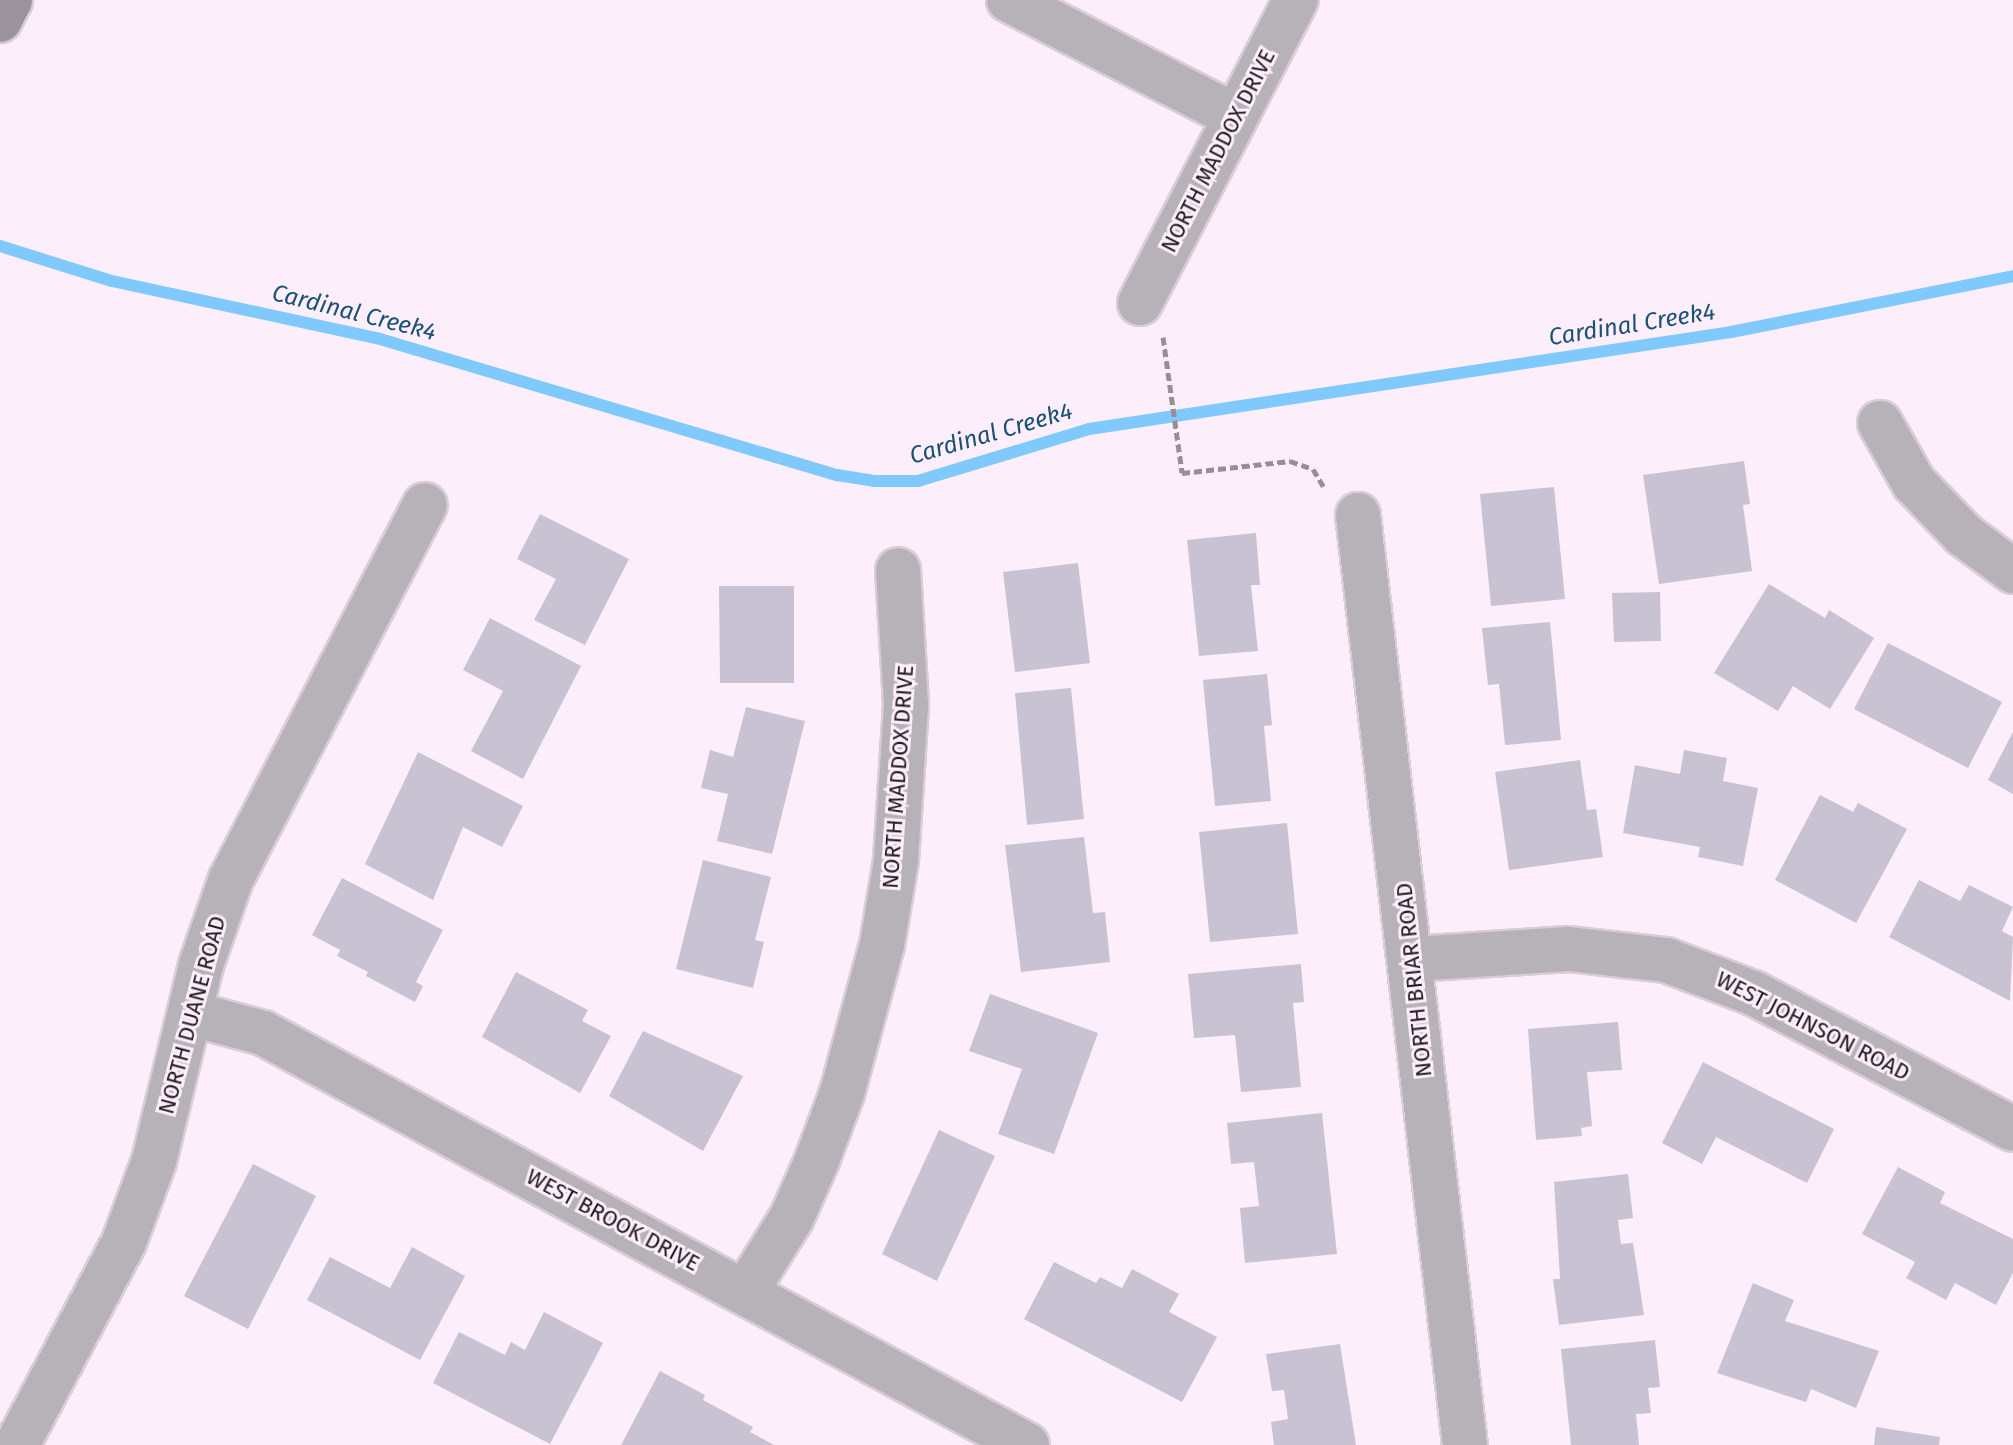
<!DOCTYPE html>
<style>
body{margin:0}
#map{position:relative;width:2013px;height:1445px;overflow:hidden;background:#fdeefb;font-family:"Fira Sans",sans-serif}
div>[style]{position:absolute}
.stream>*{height:12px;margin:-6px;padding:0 6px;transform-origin:6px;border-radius:6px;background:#7fc9fc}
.building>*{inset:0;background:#c9c2d2}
.path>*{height:5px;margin-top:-2.5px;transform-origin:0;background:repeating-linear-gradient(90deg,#988e97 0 8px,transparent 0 12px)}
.roads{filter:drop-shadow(2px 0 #daccd8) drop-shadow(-2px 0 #daccd8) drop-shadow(0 2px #daccd8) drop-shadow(0 -2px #daccd8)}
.street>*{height:44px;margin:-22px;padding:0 22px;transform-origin:22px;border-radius:22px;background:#b7b2b8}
.secondary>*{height:44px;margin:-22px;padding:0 22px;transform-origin:22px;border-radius:22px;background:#9a929c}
span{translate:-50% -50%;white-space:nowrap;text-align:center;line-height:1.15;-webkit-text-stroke:6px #fdeefb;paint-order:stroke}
.street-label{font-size:22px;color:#201b1f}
.water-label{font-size:24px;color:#1a5273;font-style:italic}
</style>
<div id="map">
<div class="stream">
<div style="left:0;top:246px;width:117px;rotate:17.4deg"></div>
<div style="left:112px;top:281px;width:274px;rotate:12.2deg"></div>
<div style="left:380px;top:339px;width:477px;rotate:16.6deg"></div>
<div style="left:837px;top:475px;width:36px;rotate:9deg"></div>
<div style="left:873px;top:481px;width:45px"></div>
<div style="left:918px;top:481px;width:179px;rotate:-16.9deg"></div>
<div style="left:1089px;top:429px;width:649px;rotate:-8.59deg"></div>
<div style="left:1731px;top:332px;width:288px;rotate:-11.2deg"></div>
</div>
<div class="building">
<div style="clip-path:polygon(1744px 461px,1750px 504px,1743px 505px,1752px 571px,1659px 584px,1643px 475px)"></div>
<div style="clip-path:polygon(1554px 487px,1565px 599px,1491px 606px,1480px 494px)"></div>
<div style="clip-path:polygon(540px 514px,629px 559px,585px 645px,534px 620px,556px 579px,517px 559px)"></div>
<div style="clip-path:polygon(1256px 533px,1260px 585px,1251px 585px,1258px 651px,1199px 656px,1187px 540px)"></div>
<div style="clip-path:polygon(1078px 563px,1090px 663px,1015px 672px,1003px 572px)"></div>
<div style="clip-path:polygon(1769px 584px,1825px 618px,1829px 610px,1874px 638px,1830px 709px,1793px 686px,1778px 711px,1714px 673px)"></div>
<div style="clip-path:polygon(719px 586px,794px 586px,794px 683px,720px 683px)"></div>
<div style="clip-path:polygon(1660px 592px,1661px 641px,1614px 642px,1612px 593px)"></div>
<div style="clip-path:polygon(490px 618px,581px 666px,523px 779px,471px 751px,503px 691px,463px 670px)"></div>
<div style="clip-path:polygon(1550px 622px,1561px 740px,1505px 745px,1499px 684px,1488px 685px,1482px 628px)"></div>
<div style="clip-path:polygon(1888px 643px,2002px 702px,1968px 768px,1854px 709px)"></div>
<div style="clip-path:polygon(1267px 674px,1272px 725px,1264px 726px,1271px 801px,1215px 806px,1203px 680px)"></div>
<div style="clip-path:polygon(1071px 688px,1084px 819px,1027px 825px,1015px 693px)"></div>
<div style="clip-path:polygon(746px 707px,805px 721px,772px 854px,717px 841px,728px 794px,701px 788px,710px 750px,733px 757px)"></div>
<div style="clip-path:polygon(2013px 732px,2013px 794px,1988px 780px)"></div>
<div style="clip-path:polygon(1684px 750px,1727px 758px,1723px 781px,1758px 788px,1743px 866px,1698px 857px,1700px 847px,1623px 833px,1635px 765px,1680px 774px)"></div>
<div style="clip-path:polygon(418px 752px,523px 806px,502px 847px,463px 827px,433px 900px,365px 864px)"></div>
<div style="clip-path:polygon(1580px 760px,1587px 810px,1596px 809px,1603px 857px,1509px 870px,1495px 772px)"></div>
<div style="clip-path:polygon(1820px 795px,1853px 812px,1858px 803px,1907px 829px,1856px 923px,1775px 880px)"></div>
<div style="clip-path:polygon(1287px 823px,1298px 934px,1210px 942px,1199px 832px)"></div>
<div style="clip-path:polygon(1084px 837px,1093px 913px,1105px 912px,1110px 962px,1021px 972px,1005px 845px)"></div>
<div style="clip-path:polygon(703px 860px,771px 877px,755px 940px,764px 942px,753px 988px,676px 969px)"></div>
<div style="clip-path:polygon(342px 878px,443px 930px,416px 982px,423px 986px,415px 1002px,366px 976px,368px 972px,337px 956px,340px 950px,312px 935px)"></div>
<div style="clip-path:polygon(1919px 880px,1960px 901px,1969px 885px,2013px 907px,2002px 931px,2013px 937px,2010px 1001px,1889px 937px)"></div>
<div style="clip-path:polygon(1301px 964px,1304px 1002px,1293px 1003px,1301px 1087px,1241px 1092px,1235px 1035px,1194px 1038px,1188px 974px)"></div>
<div style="clip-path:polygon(516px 972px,588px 1010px,582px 1021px,611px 1036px,580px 1093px,482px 1037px)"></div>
<div style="clip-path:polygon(990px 994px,1098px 1033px,1054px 1154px,998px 1134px,1022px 1069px,969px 1051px)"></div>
<div style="clip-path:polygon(1618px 1022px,1622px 1070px,1587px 1072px,1592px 1126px,1581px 1128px,1582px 1136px,1536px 1140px,1528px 1029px)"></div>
<div style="clip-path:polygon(643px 1031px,743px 1076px,703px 1151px,609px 1096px)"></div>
<div style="clip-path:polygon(1703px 1062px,1834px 1129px,1807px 1183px,1716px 1137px,1702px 1164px,1662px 1143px)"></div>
<div style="clip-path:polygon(1322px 1113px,1337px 1254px,1245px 1263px,1240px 1208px,1259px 1206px,1254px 1162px,1231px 1164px,1227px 1123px)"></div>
<div style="clip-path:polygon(939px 1130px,995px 1156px,937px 1281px,882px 1254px)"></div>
<div style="clip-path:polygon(253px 1164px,316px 1196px,248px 1329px,184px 1296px)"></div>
<div style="clip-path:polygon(1898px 1167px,1945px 1192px,1940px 1203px,2013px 1239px,2013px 1273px,1996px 1305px,1955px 1283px,1946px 1300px,1906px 1278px,1915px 1262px,1862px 1234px)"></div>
<div style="clip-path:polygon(1628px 1174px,1633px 1218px,1618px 1220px,1621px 1244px,1633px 1243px,1644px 1315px,1559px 1325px,1553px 1279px,1560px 1279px,1554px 1182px)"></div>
<div style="clip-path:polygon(412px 1247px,465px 1276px,420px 1360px,307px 1300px,330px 1257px,390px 1288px)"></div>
<div style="clip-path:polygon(1054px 1262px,1096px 1283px,1100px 1277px,1122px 1288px,1132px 1269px,1179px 1294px,1169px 1312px,1217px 1337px,1182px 1402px,1024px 1319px)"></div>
<div style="clip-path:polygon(1753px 1283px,1794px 1300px,1785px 1321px,1879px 1351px,1856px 1408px,1811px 1389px,1806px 1402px,1717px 1373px)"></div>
<div style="clip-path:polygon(544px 1312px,603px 1343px,550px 1444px,433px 1383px,459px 1332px,505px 1355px,511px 1342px,525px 1350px)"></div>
<div style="clip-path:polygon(1655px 1340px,1660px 1387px,1648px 1388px,1651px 1413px,1636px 1414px,1639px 1445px,1571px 1445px,1561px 1349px)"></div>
<div style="clip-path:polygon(1340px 1344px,1356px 1445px,1274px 1445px,1271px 1422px,1288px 1419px,1284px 1390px,1272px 1391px,1266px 1354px)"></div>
<div style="clip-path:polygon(660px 1371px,705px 1395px,703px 1400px,753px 1427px,750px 1432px,774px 1445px,621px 1445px)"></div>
<div style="clip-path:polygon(1876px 1427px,1940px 1437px,1939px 1445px,1874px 1445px)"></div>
</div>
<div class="path">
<div style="left:1163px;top:337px;width:137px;rotate:82deg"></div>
<div style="left:1182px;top:473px;width:109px;rotate:-6.3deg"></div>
<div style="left:1290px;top:461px;width:24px;rotate:19deg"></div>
<div style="left:1313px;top:469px;width:23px;rotate:59deg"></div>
</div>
<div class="roads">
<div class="street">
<div style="left:1009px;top:0;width:254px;rotate:27.2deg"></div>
<div style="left:1140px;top:303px;width:341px;rotate:-62.8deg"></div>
<div style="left:1880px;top:423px;width:69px;rotate:60.5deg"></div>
<div style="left:1914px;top:483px;width:72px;rotate:46.1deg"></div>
<div style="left:1964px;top:535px;width:61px;rotate:36.3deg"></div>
<div style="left:1358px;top:515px;width:936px;rotate:83.44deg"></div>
<div style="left:1413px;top:959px;width:156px;rotate:-3.7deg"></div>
<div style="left:1569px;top:949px;width:98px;rotate:6.5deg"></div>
<div style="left:1666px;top:960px;width:93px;rotate:20.8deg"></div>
<div style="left:1753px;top:993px;width:293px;rotate:27.6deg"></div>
<div style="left:192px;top:1014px;width:73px;rotate:15deg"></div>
<div style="left:263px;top:1033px;width:868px;rotate:28.34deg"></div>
<div style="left:746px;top:1291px;width:87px;rotate:-58.1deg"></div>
<div style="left:792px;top:1217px;width:62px;rotate:-66.3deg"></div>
<div style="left:817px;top:1160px;width:72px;rotate:-69.5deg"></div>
<div style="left:842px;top:1093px;width:153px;rotate:-74.9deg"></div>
<div style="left:882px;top:945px;width:86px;rotate:-80.6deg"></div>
<div style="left:896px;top:860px;width:156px;rotate:-86.3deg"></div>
<div style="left:906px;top:704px;width:134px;rotate:-93.4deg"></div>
<div style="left:17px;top:1445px;width:229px;rotate:-62.2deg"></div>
<div style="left:124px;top:1242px;width:86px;rotate:-69.7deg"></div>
<div style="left:154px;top:1161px;width:202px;rotate:-76.5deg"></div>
<div style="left:201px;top:965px;width:91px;rotate:-70.8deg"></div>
<div style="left:231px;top:879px;width:421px;rotate:-62.6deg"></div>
</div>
<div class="secondary">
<div style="left:0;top:20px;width:22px;rotate:-63deg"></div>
</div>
</div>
<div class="street-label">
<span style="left:1218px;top:151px;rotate:-63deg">NORTH MADDOX DRIVE</span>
<span style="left:898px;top:777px;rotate:-86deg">NORTH MADDOX DRIVE</span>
<span style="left:1414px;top:980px;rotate:-96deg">NORTH BRIAR ROAD</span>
<span style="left:192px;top:1015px;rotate:-75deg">NORTH DUANE ROAD</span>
<span style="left:1813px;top:1026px;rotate:27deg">WEST JOHNSON ROAD</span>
<span style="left:613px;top:1220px;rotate:28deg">WEST BROOK DRIVE</span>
</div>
<div class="water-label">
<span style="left:354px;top:313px;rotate:14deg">Cardinal Creek4</span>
<span style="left:1632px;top:325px;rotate:-9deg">Cardinal Creek4</span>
<span style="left:991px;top:434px;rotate:-16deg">Cardinal Creek4</span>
</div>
</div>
